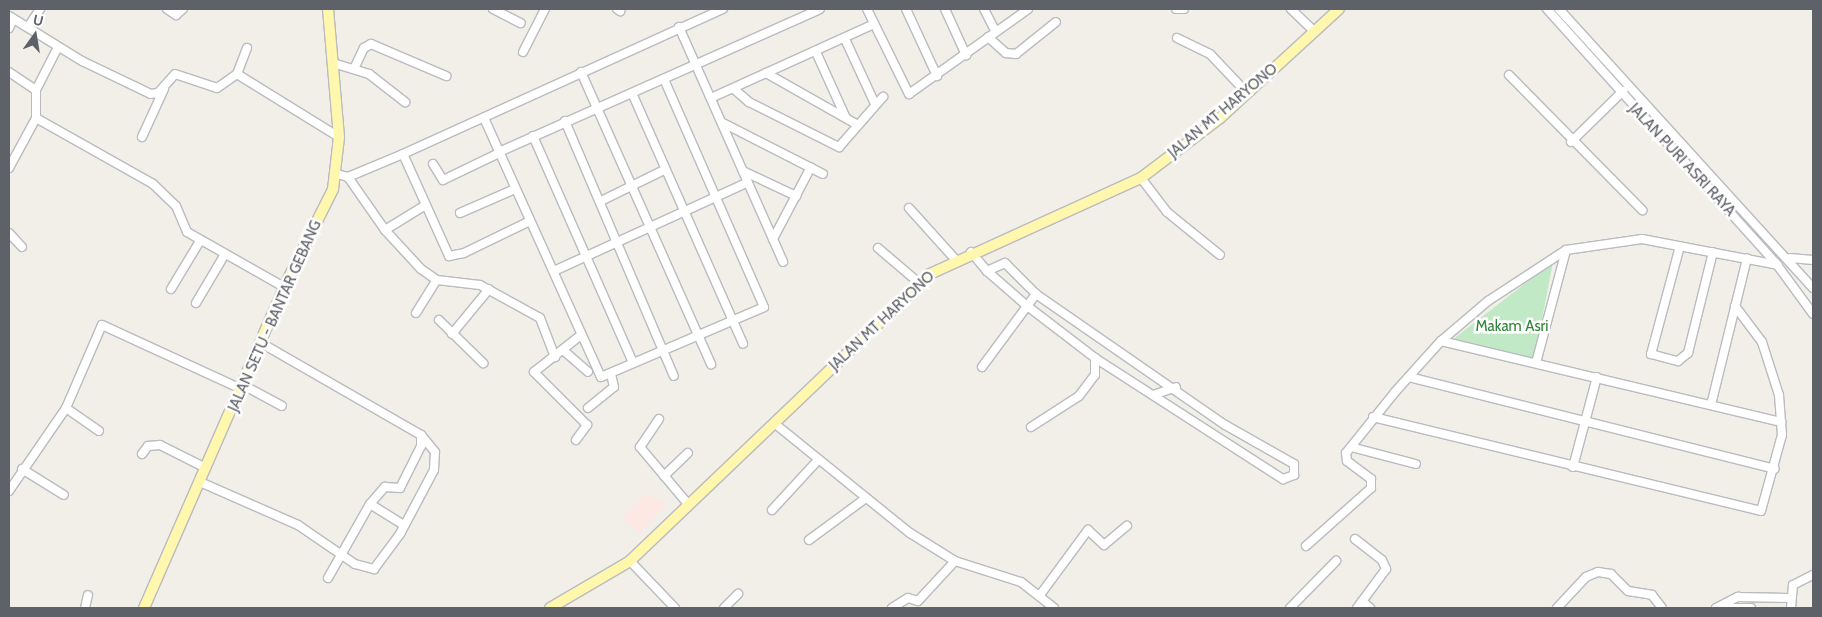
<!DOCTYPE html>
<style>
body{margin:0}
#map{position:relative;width:1822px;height:617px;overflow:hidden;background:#f1efe7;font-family:Cabin,sans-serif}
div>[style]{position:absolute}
.medical>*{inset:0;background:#fde8e4}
.green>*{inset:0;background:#c2e9c5}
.roads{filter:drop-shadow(1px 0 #b9bbc0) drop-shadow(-1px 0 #b9bbc0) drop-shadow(0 1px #b9bbc0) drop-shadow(0 -1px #b9bbc0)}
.minor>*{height:8px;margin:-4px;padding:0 4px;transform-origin:4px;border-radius:4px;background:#fff}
.major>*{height:10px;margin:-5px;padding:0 5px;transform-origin:5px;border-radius:5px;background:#fff7ad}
span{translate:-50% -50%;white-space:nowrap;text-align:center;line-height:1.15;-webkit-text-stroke:5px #fff;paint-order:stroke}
.street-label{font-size:15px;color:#5e6167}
.park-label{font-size:15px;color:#30833a}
.frame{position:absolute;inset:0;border:10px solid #5e6167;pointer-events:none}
.north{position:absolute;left:10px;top:10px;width:50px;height:50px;-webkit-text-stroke:4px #fff;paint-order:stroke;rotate:13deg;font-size:14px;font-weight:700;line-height:20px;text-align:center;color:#5e6167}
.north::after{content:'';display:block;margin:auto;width:18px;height:22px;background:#5e6167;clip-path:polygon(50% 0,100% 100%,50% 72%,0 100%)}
</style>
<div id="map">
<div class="medical">
<div style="clip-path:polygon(647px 493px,666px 503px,639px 534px,623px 518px)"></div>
</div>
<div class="green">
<div style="clip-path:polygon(1553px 262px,1534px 360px,1452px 340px)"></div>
</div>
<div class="roads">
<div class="minor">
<div style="left:167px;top:9px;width:11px;rotate:34deg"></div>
<div style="left:176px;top:15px;width:9px;rotate:-41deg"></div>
<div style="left:493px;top:9px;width:31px;rotate:27deg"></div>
<div style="left:617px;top:9px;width:4px;rotate:34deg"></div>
<div style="left:867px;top:9px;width:95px;rotate:63.7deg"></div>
<div style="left:909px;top:94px;width:146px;rotate:-35.5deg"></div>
<div style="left:906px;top:9px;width:74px;rotate:65.2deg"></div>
<div style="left:945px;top:9px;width:51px;rotate:65.5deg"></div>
<div style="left:984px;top:9px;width:25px;rotate:63deg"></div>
<div style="left:1176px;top:9px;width:8px"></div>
<div style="left:1291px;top:9px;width:33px;rotate:44deg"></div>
<div style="left:1547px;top:9px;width:341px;rotate:48deg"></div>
<div style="left:1775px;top:262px;width:64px;rotate:53.8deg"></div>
<div style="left:1559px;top:9px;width:377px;rotate:47.7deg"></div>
<div style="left:9px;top:16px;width:86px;rotate:31.7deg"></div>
<div style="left:82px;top:61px;width:76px;rotate:25.6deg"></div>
<div style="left:151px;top:94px;width:7px;rotate:-8deg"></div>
<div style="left:158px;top:93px;width:25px;rotate:-48deg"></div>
<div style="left:175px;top:74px;width:44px;rotate:18.4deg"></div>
<div style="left:217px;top:88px;width:24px;rotate:-35deg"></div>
<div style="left:237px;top:74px;width:120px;rotate:31.7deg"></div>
<div style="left:28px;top:27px;width:22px;rotate:-56deg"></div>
<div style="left:679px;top:27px;width:257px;rotate:66.1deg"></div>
<div style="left:9px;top:28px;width:10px;rotate:-66deg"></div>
<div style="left:988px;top:37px;width:24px;rotate:42deg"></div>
<div style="left:1006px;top:53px;width:10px;rotate:6deg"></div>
<div style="left:1016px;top:54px;width:51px;rotate:-38.7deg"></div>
<div style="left:1177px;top:38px;width:37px;rotate:26deg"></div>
<div style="left:1210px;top:54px;width:52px;rotate:46.5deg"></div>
<div style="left:845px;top:39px;width:72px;rotate:65.2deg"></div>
<div style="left:58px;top:47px;width:48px;rotate:117.1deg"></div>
<div style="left:36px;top:90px;width:28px;rotate:90deg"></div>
<div style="left:36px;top:118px;width:134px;rotate:29.4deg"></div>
<div style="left:153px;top:184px;width:32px;rotate:44deg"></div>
<div style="left:176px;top:206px;width:28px;rotate:67deg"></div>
<div style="left:187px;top:232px;width:112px;rotate:29.6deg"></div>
<div style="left:523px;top:52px;width:48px;rotate:-62.9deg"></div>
<div style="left:816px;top:52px;width:72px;rotate:65.6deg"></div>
<div style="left:333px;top:63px;width:38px;rotate:17deg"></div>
<div style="left:369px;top:74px;width:46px;rotate:37.9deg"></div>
<div style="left:354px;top:69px;width:23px;rotate:-65deg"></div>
<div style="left:364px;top:48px;width:8px;rotate:-30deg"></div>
<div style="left:371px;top:44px;width:82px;rotate:23.1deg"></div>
<div style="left:9px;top:72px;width:32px;rotate:34deg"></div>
<div style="left:581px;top:72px;width:320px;rotate:66deg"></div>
<div style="left:766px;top:73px;width:103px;rotate:29.5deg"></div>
<div style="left:237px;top:74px;width:28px;rotate:-69deg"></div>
<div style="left:1509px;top:75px;width:190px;rotate:45.4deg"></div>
<div style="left:734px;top:89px;width:20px;rotate:41deg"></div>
<div style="left:749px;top:102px;width:101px;rotate:26.6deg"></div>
<div style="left:839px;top:147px;width:67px;rotate:-48.7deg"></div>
<div style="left:632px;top:93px;width:274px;rotate:66.1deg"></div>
<div style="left:711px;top:98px;width:179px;rotate:-24.4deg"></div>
<div style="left:484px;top:118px;width:284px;rotate:65.7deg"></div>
<div style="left:601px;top:377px;width:177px;rotate:-23.2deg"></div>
<div style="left:764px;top:307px;width:249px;rotate:-113.7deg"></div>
<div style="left:565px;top:121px;width:277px;rotate:66.9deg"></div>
<div style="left:723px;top:123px;width:112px;rotate:27deg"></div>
<div style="left:533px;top:136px;width:248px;rotate:66.2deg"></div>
<div style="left:142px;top:137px;width:53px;rotate:-65.4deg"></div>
<div style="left:1571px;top:142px;width:73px;rotate:-44.4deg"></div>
<div style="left:499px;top:152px;width:351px;rotate:-24deg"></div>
<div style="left:403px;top:154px;width:112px;rotate:65.7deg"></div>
<div style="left:449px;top:256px;width:15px;rotate:-11deg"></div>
<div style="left:464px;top:253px;width:73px;rotate:-25.9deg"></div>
<div style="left:433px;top:164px;width:19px;rotate:58deg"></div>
<div style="left:443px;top:180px;width:62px;rotate:-25.7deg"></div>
<div style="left:9px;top:168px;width:57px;rotate:-61.6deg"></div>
<div style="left:743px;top:171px;width:59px;rotate:25.3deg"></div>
<div style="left:337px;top:174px;width:11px;rotate:15deg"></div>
<div style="left:348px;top:177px;width:60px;rotate:-22.7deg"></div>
<div style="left:403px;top:154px;width:351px;rotate:-24.4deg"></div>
<div style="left:348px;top:177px;width:65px;rotate:55.1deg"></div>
<div style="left:385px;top:230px;width:53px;rotate:47.3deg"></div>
<div style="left:421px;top:269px;width:19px;rotate:35deg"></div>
<div style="left:437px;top:280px;width:43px;rotate:6.6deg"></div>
<div style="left:480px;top:285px;width:68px;rotate:28.8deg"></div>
<div style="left:540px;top:318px;width:42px;rotate:69deg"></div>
<div style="left:1141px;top:178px;width:43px;rotate:52.6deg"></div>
<div style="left:1167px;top:212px;width:68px;rotate:39.1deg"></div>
<div style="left:601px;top:201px;width:70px;rotate:-26.2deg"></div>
<div style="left:909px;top:208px;width:69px;rotate:48deg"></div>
<div style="left:460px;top:213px;width:60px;rotate:-23.6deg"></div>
<div style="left:385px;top:230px;width:46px;rotate:-31.6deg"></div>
<div style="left:9px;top:233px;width:19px;rotate:47deg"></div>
<div style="left:773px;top:239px;width:81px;rotate:-62.2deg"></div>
<div style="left:1680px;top:246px;width:112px;rotate:105deg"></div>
<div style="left:1651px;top:354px;width:28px;rotate:15deg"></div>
<div style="left:1678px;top:361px;width:13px;rotate:-39deg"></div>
<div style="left:1688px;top:353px;width:104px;rotate:-76.1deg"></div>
<div style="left:878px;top:248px;width:54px;rotate:40.5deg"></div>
<div style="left:971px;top:252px;width:25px;rotate:50deg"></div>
<div style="left:987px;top:271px;width:52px;rotate:41.1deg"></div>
<div style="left:1026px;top:305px;width:87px;rotate:37.5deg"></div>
<div style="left:1095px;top:358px;width:224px;rotate:32.8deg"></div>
<div style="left:1283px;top:479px;width:12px;rotate:-20deg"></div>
<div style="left:1294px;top:475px;width:11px;rotate:-90deg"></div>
<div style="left:1294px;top:464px;width:79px;rotate:-150.5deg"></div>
<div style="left:1225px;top:425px;width:230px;rotate:-145.3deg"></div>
<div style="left:1036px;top:294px;width:44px;rotate:-135deg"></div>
<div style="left:1005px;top:263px;width:20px;rotate:156deg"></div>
<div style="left:1790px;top:258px;width:23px;rotate:5deg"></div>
<div style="left:554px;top:271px;width:213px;rotate:-24.6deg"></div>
<div style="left:171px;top:289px;width:56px;rotate:-58.9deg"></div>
<div style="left:196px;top:303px;width:57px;rotate:-59.4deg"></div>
<div style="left:416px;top:313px;width:39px;rotate:-58deg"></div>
<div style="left:439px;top:320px;width:62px;rotate:44.3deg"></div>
<div style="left:452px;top:334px;width:58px;rotate:-50.6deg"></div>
<div style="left:1441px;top:341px;width:350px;rotate:13.4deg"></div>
<div style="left:563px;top:350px;width:33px;rotate:41deg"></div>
<div style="left:1536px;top:363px;width:117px;rotate:-75.1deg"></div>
<div style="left:982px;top:367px;width:91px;rotate:-53.5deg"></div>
<div style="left:1409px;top:377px;width:377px;rotate:14.1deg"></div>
<div style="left:243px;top:385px;width:44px;rotate:28.3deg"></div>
<div style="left:1156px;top:394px;width:21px;rotate:-19deg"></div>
<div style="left:1711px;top:405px;width:151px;rotate:-76.2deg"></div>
<div style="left:66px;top:408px;width:40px;rotate:34.9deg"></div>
<div style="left:588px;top:408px;width:33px;rotate:-39deg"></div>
<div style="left:614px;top:387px;width:13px;rotate:-103deg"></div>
<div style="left:1373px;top:417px;width:399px;rotate:13.6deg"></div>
<div style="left:1761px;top:511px;width:79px;rotate:-74.6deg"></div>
<div style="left:1782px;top:435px;width:40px;rotate:-94.3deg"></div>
<div style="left:1779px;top:395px;width:56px;rotate:-107.8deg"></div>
<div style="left:1762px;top:342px;width:45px;rotate:-126.9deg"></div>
<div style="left:659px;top:419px;width:34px;rotate:124deg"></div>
<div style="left:640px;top:447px;width:75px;rotate:49.9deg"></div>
<div style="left:774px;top:423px;width:175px;rotate:39deg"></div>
<div style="left:910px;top:533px;width:53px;rotate:31.9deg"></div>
<div style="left:955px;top:561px;width:69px;rotate:17.7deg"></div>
<div style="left:1021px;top:582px;width:42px;rotate:38.2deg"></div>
<div style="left:1031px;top:427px;width:57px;rotate:-32.9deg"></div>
<div style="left:1079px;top:396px;width:26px;rotate:-53deg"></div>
<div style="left:1095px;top:375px;width:17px;rotate:-90deg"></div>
<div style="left:576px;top:440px;width:19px;rotate:-54deg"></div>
<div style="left:587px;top:425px;width:75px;rotate:-135deg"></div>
<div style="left:534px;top:372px;width:60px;rotate:-38.2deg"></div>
<div style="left:1351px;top:447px;width:67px;rotate:14.7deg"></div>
<div style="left:142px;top:454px;width:10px;rotate:-53deg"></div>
<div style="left:148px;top:446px;width:12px;rotate:-5deg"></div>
<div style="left:160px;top:445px;width:51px;rotate:26.6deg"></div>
<div style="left:1573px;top:467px;width:93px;rotate:-75.1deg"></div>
<div style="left:22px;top:469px;width:49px;rotate:31.8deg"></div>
<div style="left:664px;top:476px;width:33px;rotate:-44deg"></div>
<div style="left:200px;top:482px;width:107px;rotate:23.7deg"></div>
<div style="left:298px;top:525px;width:69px;rotate:34.4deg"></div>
<div style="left:355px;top:564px;width:20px;rotate:15deg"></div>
<div style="left:374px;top:569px;width:44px;rotate:-53.4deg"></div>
<div style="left:400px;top:534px;width:72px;rotate:-62deg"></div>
<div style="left:434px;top:470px;width:18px;rotate:-87deg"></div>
<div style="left:435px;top:452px;width:22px;rotate:-129deg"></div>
<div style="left:421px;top:435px;width:185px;rotate:-150.1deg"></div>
<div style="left:9px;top:491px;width:101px;rotate:-55.5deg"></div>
<div style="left:66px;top:408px;width:90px;rotate:-66.6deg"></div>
<div style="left:102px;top:325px;width:153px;rotate:24.7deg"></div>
<div style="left:370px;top:504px;width:40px;rotate:32deg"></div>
<div style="left:772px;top:510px;width:67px;rotate:-47.4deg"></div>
<div style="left:1355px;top:539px;width:34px;rotate:38deg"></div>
<div style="left:1382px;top:560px;width:10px;rotate:66deg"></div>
<div style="left:1386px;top:569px;width:49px;rotate:126.6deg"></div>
<div style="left:809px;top:540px;width:71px;rotate:-36.4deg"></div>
<div style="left:1306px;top:546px;width:87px;rotate:-41.7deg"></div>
<div style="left:1371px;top:488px;width:9px;rotate:-90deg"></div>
<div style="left:1371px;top:479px;width:30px;rotate:-143deg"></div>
<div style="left:1347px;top:461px;width:8px;rotate:-97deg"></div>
<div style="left:1346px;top:453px;width:78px;rotate:-51.2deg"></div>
<div style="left:1395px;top:392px;width:69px;rotate:-48deg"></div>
<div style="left:1441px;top:341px;width:62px;rotate:-40.4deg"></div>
<div style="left:1488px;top:301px;width:93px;rotate:-33.2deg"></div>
<div style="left:1566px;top:250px;width:77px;rotate:-8.2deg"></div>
<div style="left:1642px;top:239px;width:138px;rotate:10.8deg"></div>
<div style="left:630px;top:561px;width:65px;rotate:46.2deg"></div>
<div style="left:328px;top:578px;width:85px;rotate:-60.4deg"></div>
<div style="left:370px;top:504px;width:23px;rotate:-49deg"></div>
<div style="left:385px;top:487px;width:15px;rotate:4deg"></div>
<div style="left:400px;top:488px;width:47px;rotate:-63.4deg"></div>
<div style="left:421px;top:446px;width:11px;rotate:-90deg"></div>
<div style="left:1040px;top:595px;width:81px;rotate:-53.6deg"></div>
<div style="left:1088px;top:530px;width:22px;rotate:43deg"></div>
<div style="left:1104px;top:545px;width:30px;rotate:-40deg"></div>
<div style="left:1362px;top:601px;width:11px;rotate:41deg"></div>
<div style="left:85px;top:608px;width:13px;rotate:-77deg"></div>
<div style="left:724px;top:608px;width:20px;rotate:-45deg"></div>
<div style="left:892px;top:608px;width:19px;rotate:-32deg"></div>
<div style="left:908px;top:598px;width:10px;rotate:17deg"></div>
<div style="left:918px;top:601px;width:54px;rotate:-47.2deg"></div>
<div style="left:1290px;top:608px;width:66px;rotate:-45.6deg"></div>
<div style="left:1557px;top:608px;width:42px;rotate:-46.9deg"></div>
<div style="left:1586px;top:577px;width:13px;rotate:-23deg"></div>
<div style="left:1598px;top:572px;width:13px;rotate:9deg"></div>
<div style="left:1611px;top:574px;width:24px;rotate:45deg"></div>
<div style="left:1628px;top:591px;width:24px;rotate:9deg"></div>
<div style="left:1652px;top:595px;width:16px;rotate:52deg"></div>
<div style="left:1716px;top:608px;width:25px;rotate:-27deg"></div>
<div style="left:1738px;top:597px;width:51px;rotate:1.1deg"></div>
<div style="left:1729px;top:608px;width:22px"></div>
<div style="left:1791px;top:608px;width:23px;rotate:-85deg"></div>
<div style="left:1793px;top:585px;width:22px;rotate:-27deg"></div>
</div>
<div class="major">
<div style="left:144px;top:608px;width:350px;rotate:-66.4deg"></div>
<div style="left:284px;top:287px;width:110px;rotate:-63.4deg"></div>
<div style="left:333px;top:189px;width:52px;rotate:-83.4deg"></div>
<div style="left:339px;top:137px;width:128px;rotate:-94.9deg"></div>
<div style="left:550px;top:608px;width:93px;rotate:-30.4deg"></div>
<div style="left:630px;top:561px;width:415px;rotate:-43.7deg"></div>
<div style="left:930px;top:274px;width:232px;rotate:-24.5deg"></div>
<div style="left:1141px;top:178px;width:99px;rotate:-37.2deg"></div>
<div style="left:1220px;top:118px;width:161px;rotate:-42.5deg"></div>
</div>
</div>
<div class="street-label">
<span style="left:1223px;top:111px;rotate:-40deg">JALAN MT HARYONO</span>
<span style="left:1682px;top:160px;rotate:47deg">JALAN PURI ASRI RAYA</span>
<span style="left:275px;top:316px;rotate:-66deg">JALAN SETU - BANTAR GEBANG</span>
<span style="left:882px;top:321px;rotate:-43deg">JALAN MT HARYONO</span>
</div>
<div class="park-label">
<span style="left:1512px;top:327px">Makam Asri</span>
</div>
<div class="frame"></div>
<div class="north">U</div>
</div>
